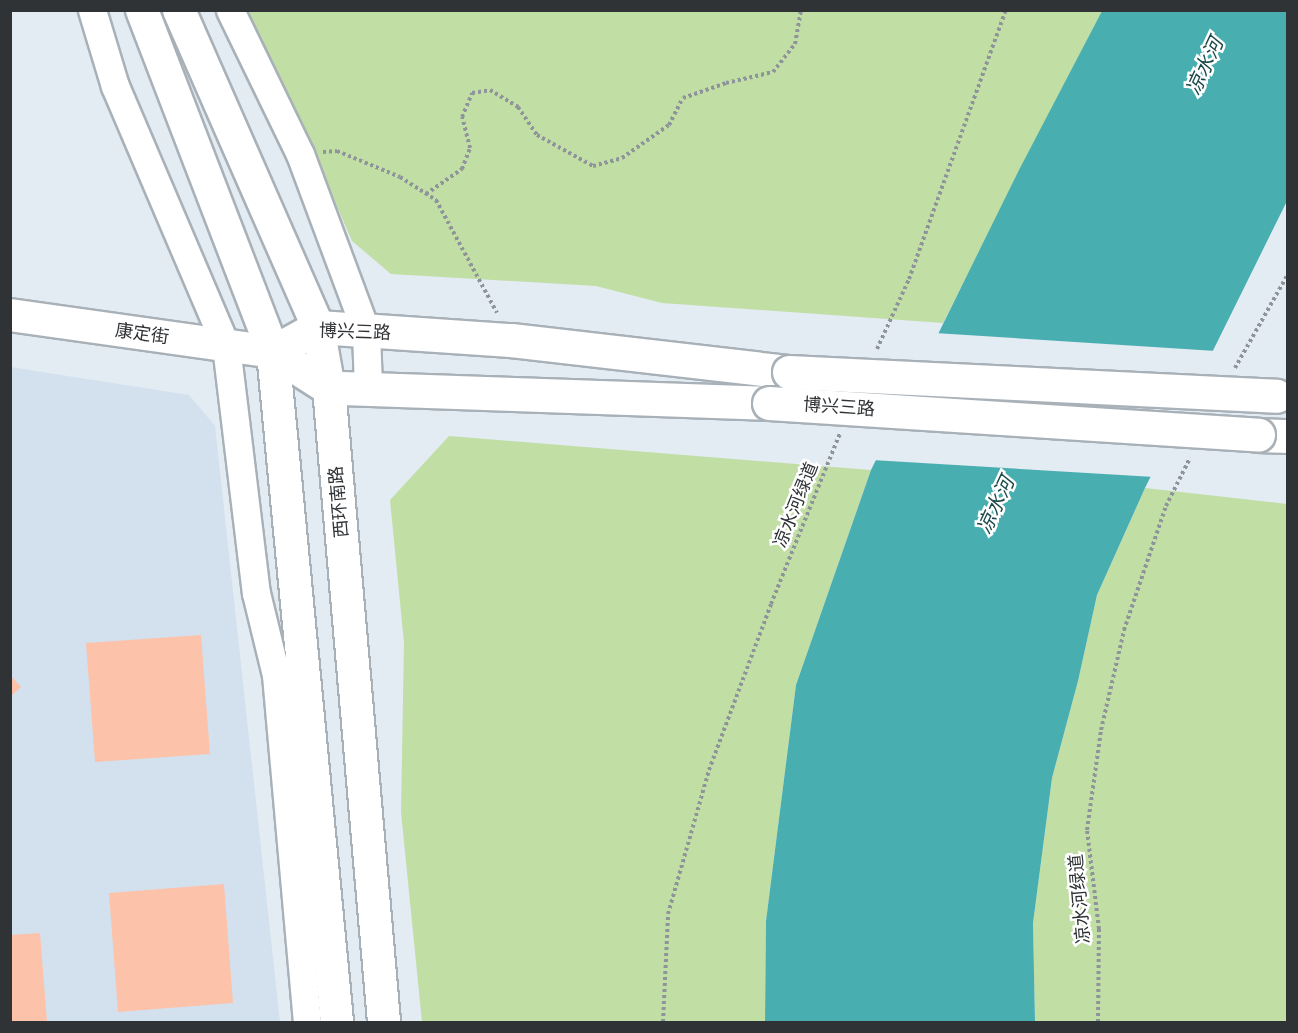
<!DOCTYPE html>
<meta charset="utf-8">
<style>
body{margin:0}
#map{position:relative;width:1298px;height:1033px;overflow:hidden;background:#e3ebf3;font-family:"Asap Condensed","Noto Sans SC",sans-serif}
div>[style]{position:absolute}
.built>*{inset:0;background:#d3e1ee}
.green>*{inset:0;background:#c1dea5}
.water>*{inset:0;background:#48aeb0}
.pier>*{inset:0;background:#e3ebf3}
.building>*{inset:0;background:#fcc2aa}
.path>*{height:4px;margin-top:-2px;transform-origin:0;background:repeating-linear-gradient(90deg,#8e949a 0 3px,transparent 0 6px)}
.roads{filter:drop-shadow(2px 0 #a9b1b8) drop-shadow(-2px 0 #a9b1b8) drop-shadow(0 2px #a9b1b8) drop-shadow(0 -2px #a9b1b8)}
.tertiary>*{height:27px;margin:-13.5px;padding:0 13.5px;transform-origin:13.5px;border-radius:13.5px;background:#fff}
.secondary>*{height:32px;margin:-16px;padding:0 16px;transform-origin:16px;border-radius:16px;background:#fff}
.primary>*{height:33px;margin:-16.5px;padding:0 16.5px;transform-origin:16.5px;border-radius:16.5px;background:#fff}
.bridges{filter:drop-shadow(2px 0 #a9b1b8) drop-shadow(-2px 0 #a9b1b8) drop-shadow(0 2px #a9b1b8) drop-shadow(0 -2px #a9b1b8)}
.primary-bridge>*{height:33px;margin:-16.5px;padding:0 16.5px;transform-origin:16.5px;border-radius:16.5px;background:#fff}
span{translate:-50% -50%;white-space:nowrap;text-align:center;line-height:1.15;-webkit-text-stroke:5px #fff;paint-order:stroke}
.street-label{font-size:18px;color:#303336}
.water-label{font-size:20px;color:#1b4949;font-style:italic}
.frame{position:absolute;inset:0;border:12px solid #303336;pointer-events:none}
</style>
<div id="map">
<div class="built">
<div style="clip-path:polygon(10px 367px,189px 395px,215px 426px,280px 1022px,11px 1022px)"></div>
</div>
<div class="green">
<div style="clip-path:polygon(236px 11px,1102px 11px,943px 323px,662px 303px,596px 286px,391px 274px,352px 241px,286px 89px)"></div>
<div style="clip-path:polygon(449px 436px,871px 470px,796px 685px,766px 921px,765px 1022px,422px 1022px,401px 812px,404px 643px,390px 500px)"></div>
<div style="clip-path:polygon(1145px 488px,1287px 504px,1287px 1022px,1035px 1022px,1033px 923px,1052px 778px,1078px 681px,1097px 595px)"></div>
</div>
<div class="water">
<div style="clip-path:polygon(1102px 11px,1287px 11px,1287px 201px,1145px 488px,1097px 595px,1078px 681px,1052px 778px,1033px 923px,1035px 1022px,765px 1022px,766px 921px,796px 685px,871px 470px,1019px 170px)"></div>
</div>
<div class="pier">
<div style="clip-path:polygon(935px 333px,1216px 351px,1154px 477px,872px 460px)"></div>
</div>
<div class="building">
<div style="clip-path:polygon(201px 635px,210px 754px,95px 762px,86px 643px)"></div>
<div style="clip-path:polygon(10px 675px,21px 687px,10px 697px)"></div>
<div style="clip-path:polygon(224px 884px,233px 1003px,118px 1012px,109px 893px)"></div>
<div style="clip-path:polygon(40px 933px,47px 1022px,10px 1022px,10px 935px)"></div>
</div>
<div class="path">
<div style="left:323px;top:152px;width:14px;rotate:-4deg"></div>
<div style="left:337px;top:151px;width:68px;rotate:22.4deg"></div>
<div style="left:400px;top:177px;width:43px;rotate:32.6deg"></div>
<div style="left:436px;top:200px;width:128px;rotate:61.6deg"></div>
<div style="left:426px;top:194px;width:44px;rotate:-34.8deg"></div>
<div style="left:462px;top:169px;width:22px;rotate:-69deg"></div>
<div style="left:470px;top:148px;width:32px;rotate:-104deg"></div>
<div style="left:462px;top:117px;width:26px;rotate:-67deg"></div>
<div style="left:472px;top:93px;width:18px;rotate:-9deg"></div>
<div style="left:490px;top:90px;width:33px;rotate:31deg"></div>
<div style="left:518px;top:107px;width:34px;rotate:56deg"></div>
<div style="left:537px;top:135px;width:64px;rotate:29deg"></div>
<div style="left:593px;top:166px;width:30px;rotate:-15deg"></div>
<div style="left:622px;top:158px;width:57px;rotate:-35.1deg"></div>
<div style="left:669px;top:125px;width:30px;rotate:-63deg"></div>
<div style="left:683px;top:98px;width:46px;rotate:-19.2deg"></div>
<div style="left:726px;top:83px;width:48px;rotate:-13.2deg"></div>
<div style="left:773px;top:72px;width:36px;rotate:-52deg"></div>
<div style="left:795px;top:44px;width:35px;rotate:-80deg"></div>
<div style="left:877px;top:349px;width:77px;rotate:-65.4deg"></div>
<div style="left:909px;top:279px;width:286px;rotate:-70.2deg"></div>
<div style="left:1235px;top:368px;width:108px;rotate:-60.6deg"></div>
<div style="left:663px;top:1022px;width:108px;rotate:-87.3deg"></div>
<div style="left:668px;top:914px;width:150px;rotate:-74.1deg"></div>
<div style="left:709px;top:770px;width:177px;rotate:-69.5deg"></div>
<div style="left:771px;top:604px;width:184px;rotate:-68deg"></div>
<div style="left:1098px;top:1022px;width:93px;rotate:-89.4deg"></div>
<div style="left:1099px;top:929px;width:100px;rotate:-96.9deg"></div>
<div style="left:1087px;top:830px;width:101px;rotate:-82deg"></div>
<div style="left:1101px;top:730px;width:103px;rotate:-77deg"></div>
<div style="left:1124px;top:630px;width:131px;rotate:-71.3deg"></div>
<div style="left:1166px;top:506px;width:54px;rotate:-63.4deg"></div>
</div>
<div class="roads">
<div class="tertiary">
<div style="left:92px;top:10px;width:79px;rotate:73.2deg"></div>
<div style="left:115px;top:86px;width:283px;rotate:66.9deg"></div>
<div style="left:226px;top:346px;width:249px;rotate:83.1deg"></div>
<div style="left:256px;top:593px;width:84px;rotate:76.3deg"></div>
<div style="left:276px;top:675px;width:348px;rotate:84.9deg"></div>
<div style="left:230px;top:10px;width:160px;rotate:64.1deg"></div>
<div style="left:300px;top:154px;width:189px;rotate:69.6deg"></div>
<div style="left:366px;top:331px;width:58px;rotate:88deg"></div>
</div>
<div class="secondary">
<div style="left:142px;top:10px;width:366px;rotate:69deg"></div>
<div style="left:273px;top:352px;width:673px;rotate:84.54deg"></div>
<div style="left:179px;top:10px;width:346px;rotate:66.3deg"></div>
<div style="left:318px;top:327px;width:62px;rotate:79.8deg"></div>
<div style="left:329px;top:388px;width:636px;rotate:85.04deg"></div>
<div style="left:10px;top:315px;width:266px;rotate:8deg"></div>
</div>
<div class="primary">
<div style="left:769px;top:403px;width:440px;rotate:-178deg"></div>
<div style="left:329px;top:388px;width:67px;rotate:-147.3deg"></div>
<div style="left:273px;top:352px;width:51px;rotate:-29.1deg"></div>
<div style="left:318px;top:327px;width:193px;rotate:3.9deg"></div>
<div style="left:511px;top:340px;width:280px;rotate:6.6deg"></div>
<div style="left:1258px;top:435px;width:30px;rotate:2deg"></div>
</div>
</div>
<div class="bridges">
<div class="primary-bridge">
<div style="left:789px;top:372px;width:488px;rotate:2.8deg"></div>
<div style="left:769px;top:403px;width:490px;rotate:3.7deg"></div>
</div>
</div>
<div class="street-label">
<span style="left:355px;top:332px;rotate:2deg">博兴三路</span>
<span style="left:142px;top:334px;rotate:8deg">康定街</span>
<span style="left:839px;top:407px;rotate:4deg">博兴三路</span>
<span style="left:339px;top:502px;rotate:-95deg">西环南路</span>
<span style="left:796px;top:505px;rotate:-68deg">凉水河绿道</span>
<span style="left:1080px;top:899px;rotate:-95deg">凉水河绿道</span>
</div>
<div class="water-label">
<span style="left:1204px;top:66px;rotate:-65deg">凉水河</span>
<span style="left:995px;top:505px;rotate:-65deg">凉水河</span>
</div>
<div class="frame"></div>
</div>
